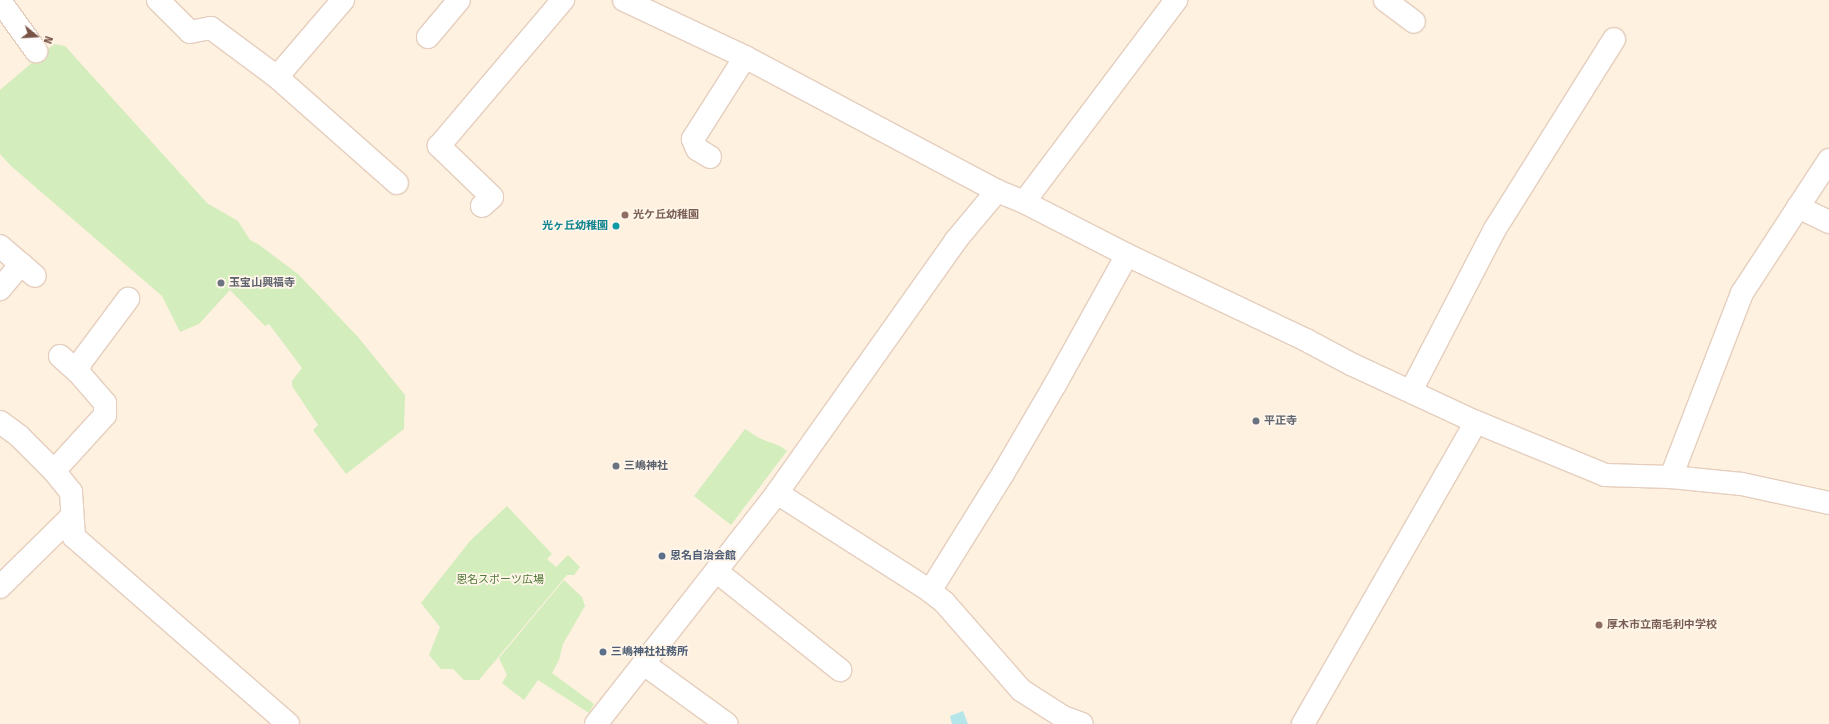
<!DOCTYPE html>
<meta charset="utf-8">
<style>
body{margin:0}
#map{position:relative;width:1829px;height:724px;overflow:hidden;background:#fef1e0;font-family:"Fira Sans","Noto Sans JP",sans-serif}
div>[style]{position:absolute}
.green>*{inset:0;background:#d3edbd}
.water>*{inset:0;background:#b3e5e9}
.roads{filter:drop-shadow(1px 0 #e5cebe) drop-shadow(-1px 0 #e5cebe) drop-shadow(0 1px #e5cebe) drop-shadow(0 -1px #e5cebe)}
.minor>*{height:22px;margin:-11px;padding:0 11px;transform-origin:11px;border-radius:11px;background:#fff}
.dots>*{width:11px;height:11px;translate:-50% -50%;box-sizing:border-box;border:2px solid #fff5e8;border-radius:50%}
span{translate:-50% -50%;white-space:nowrap;text-align:center;line-height:1.15;-webkit-text-stroke:3.5px #fff5e8;paint-order:stroke}
.education-label{font-size:11px;color:#785e54;font-weight:700}
.left{translate:0 -50%;text-align:left}
.culture-label{font-size:11px;color:#0d838f;font-weight:700}
.right{translate:-100% -50%;text-align:right}
.worship-label{font-size:11px;color:#5b616d;font-weight:700}
.service-label{font-size:11px;color:#4e5e75;font-weight:700}
.park-label{font-size:11px;color:#50793a}
.north{position:absolute;left:16px;top:16px;width:40px;height:40px;-webkit-text-stroke:3px #fff5e8;paint-order:stroke;rotate:108deg;font-size:11px;font-weight:700;line-height:16px;text-align:center;color:#775445}
.north::after{content:'';display:block;margin:auto;width:14px;height:18px;background:#775445;clip-path:polygon(50% 0,100% 100%,50% 72%,0 100%)}
</style>
<div id="map">
<div class="green">
<div style="clip-path:polygon(54px 44px,65px 46px,207px 203px,238px 221px,250px 240px,258px 244px,298px 274px,358px 337px,405px 395px,404px 429px,346px 474px,313px 430px,318px 425px,292px 386px,292px 381px,302px 368px,269px 324px,265px 326px,230px 290px,199px 324px,180px 332px,162px 296px,11px 166px,0 154px,0 90px)"></div>
<div style="clip-path:polygon(745px 429px,759px 438px,780px 446px,787px 451px,731px 525px,694px 496px)"></div>
<div style="clip-path:polygon(507px 506px,552px 554px,547px 559px,556px 567px,568px 555px,580px 567px,574px 575px,567px 575px,479px 680px,464px 680px,453px 669px,441px 669px,429px 655px,440px 627px,421px 603px,470px 541px)"></div>
<div style="clip-path:polygon(564px 580px,582px 597px,585px 606px,563px 644px,559px 660px,552px 673px,594px 704px,589px 713px,538px 680px,524px 700px,502px 683px,507px 675px,499px 658px)"></div>
</div>
<div class="water">
<div style="clip-path:polygon(963px 711px,968px 724px,952px 724px,950px 716px)"></div>
</div>
<div class="roads">
<div class="minor">
<div style="left:158px;top:0;width:45px;rotate:45deg"></div>
<div style="left:190px;top:32px;width:21px;rotate:-11deg"></div>
<div style="left:211px;top:28px;width:82px;rotate:36.6deg"></div>
<div style="left:343px;top:0;width:101px;rotate:130.6deg"></div>
<div style="left:277px;top:77px;width:160px;rotate:41.5deg"></div>
<div style="left:624px;top:0;width:134px;rotate:25.2deg"></div>
<div style="left:745px;top:57px;width:285px;rotate:28deg"></div>
<div style="left:997px;top:191px;width:29px;rotate:22deg"></div>
<div style="left:1024px;top:202px;width:116px;rotate:27.2deg"></div>
<div style="left:1127px;top:255px;width:198px;rotate:25.4deg"></div>
<div style="left:1306px;top:340px;width:51px;rotate:28.1deg"></div>
<div style="left:1351px;top:364px;width:138px;rotate:24.9deg"></div>
<div style="left:1476px;top:422px;width:139px;rotate:22.3deg"></div>
<div style="left:1605px;top:475px;width:66px;rotate:1.7deg"></div>
<div style="left:1671px;top:477px;width:71px;rotate:5.6deg"></div>
<div style="left:1742px;top:484px;width:89px;rotate:12.3deg"></div>
<div style="left:1385px;top:0;width:36px;rotate:37deg"></div>
<div style="left:0;top:1px;width:62px;rotate:54.2deg"></div>
<div style="left:428px;top:37px;width:48px;rotate:-50deg"></div>
<div style="left:710px;top:157px;width:15px;rotate:-148deg"></div>
<div style="left:697px;top:149px;width:11px;rotate:-112deg"></div>
<div style="left:693px;top:139px;width:97px;rotate:-57.6deg"></div>
<div style="left:1024px;top:202px;width:253px;rotate:-53deg"></div>
<div style="left:482px;top:206px;width:13px;rotate:-42deg"></div>
<div style="left:492px;top:197px;width:74px;rotate:-136.1deg"></div>
<div style="left:439px;top:146px;width:192px;rotate:-49.7deg"></div>
<div style="left:1798px;top:207px;width:34px;rotate:26deg"></div>
<div style="left:0;top:246px;width:28px;rotate:41deg"></div>
<div style="left:21px;top:264px;width:33px;rotate:130deg"></div>
<div style="left:21px;top:264px;width:18px;rotate:41deg"></div>
<div style="left:60px;top:356px;width:24px;rotate:42deg"></div>
<div style="left:1411px;top:391px;width:182px;rotate:-62.6deg"></div>
<div style="left:1495px;top:229px;width:224px;rotate:-57.9deg"></div>
<div style="left:0;top:422px;width:24px;rotate:36deg"></div>
<div style="left:19px;top:436px;width:49px;rotate:45deg"></div>
<div style="left:54px;top:471px;width:27px;rotate:51deg"></div>
<div style="left:71px;top:492px;width:45px;rotate:86.2deg"></div>
<div style="left:74px;top:537px;width:284px;rotate:41.1deg"></div>
<div style="left:54px;top:471px;width:76px;rotate:-47.7deg"></div>
<div style="left:105px;top:415px;width:12px;rotate:-90deg"></div>
<div style="left:105px;top:403px;width:41px;rotate:-131.1deg"></div>
<div style="left:78px;top:372px;width:10px;rotate:-73deg"></div>
<div style="left:81px;top:362px;width:79px;rotate:-53.3deg"></div>
<div style="left:1671px;top:477px;width:197px;rotate:-68.9deg"></div>
<div style="left:1742px;top:293px;width:159px;rotate:-56.8deg"></div>
<div style="left:777px;top:493px;width:182px;rotate:32.6deg"></div>
<div style="left:930px;top:591px;width:18px;rotate:38deg"></div>
<div style="left:944px;top:602px;width:117px;rotate:48.8deg"></div>
<div style="left:1021px;top:690px;width:50px;rotate:32.7deg"></div>
<div style="left:1063px;top:717px;width:20px;rotate:20deg"></div>
<div style="left:716px;top:571px;width:159px;rotate:38.6deg"></div>
<div style="left:0;top:587px;width:101px;rotate:-44.6deg"></div>
<div style="left:930px;top:591px;width:140px;rotate:-58.1deg"></div>
<div style="left:1004px;top:472px;width:103px;rotate:-59.7deg"></div>
<div style="left:1056px;top:383px;width:146px;rotate:-61deg"></div>
<div style="left:644px;top:664px;width:102px;rotate:35.9deg"></div>
<div style="left:596px;top:724px;width:293px;rotate:-51.9deg"></div>
<div style="left:777px;top:493px;width:310px;rotate:-54.7deg"></div>
<div style="left:956px;top:240px;width:64px;rotate:-50.1deg"></div>
<div style="left:1303px;top:724px;width:348px;rotate:-60.2deg"></div>
</div>
</div>
<div class="dots">
<div style="left:625px;top:215px;background:#8d6e63"></div>
<div style="left:616px;top:226px;background:#0f9aa8"></div>
<div style="left:221px;top:283px;background:#6b7280"></div>
<div style="left:1256px;top:421px;background:#6b7280"></div>
<div style="left:616px;top:466px;background:#6b7280"></div>
<div style="left:662px;top:556px;background:#5c6f8a"></div>
<div style="left:1599px;top:625px;background:#8d6e63"></div>
<div style="left:603px;top:652px;background:#5c6f8a"></div>
</div>
<div class="education-label">
<span class="left" style="left:633px;top:215px">光ケ丘幼稚園</span>
<span class="left" style="left:1607px;top:625px">厚木市立南毛利中学校</span>
</div>
<div class="culture-label">
<span class="right" style="left:608px;top:226px">光ヶ丘幼稚園</span>
</div>
<div class="worship-label">
<span class="left" style="left:229px;top:283px">玉宝山興福寺</span>
<span class="left" style="left:1264px;top:421px">平正寺</span>
<span class="left" style="left:624px;top:466px">三嶋神社</span>
</div>
<div class="service-label">
<span class="left" style="left:670px;top:556px">恩名自治会館</span>
<span class="left" style="left:611px;top:652px">三嶋神社社務所</span>
</div>
<div class="park-label">
<span style="left:500px;top:580px">恩名スポーツ広場</span>
</div>
<div class="north">N</div>
</div>
